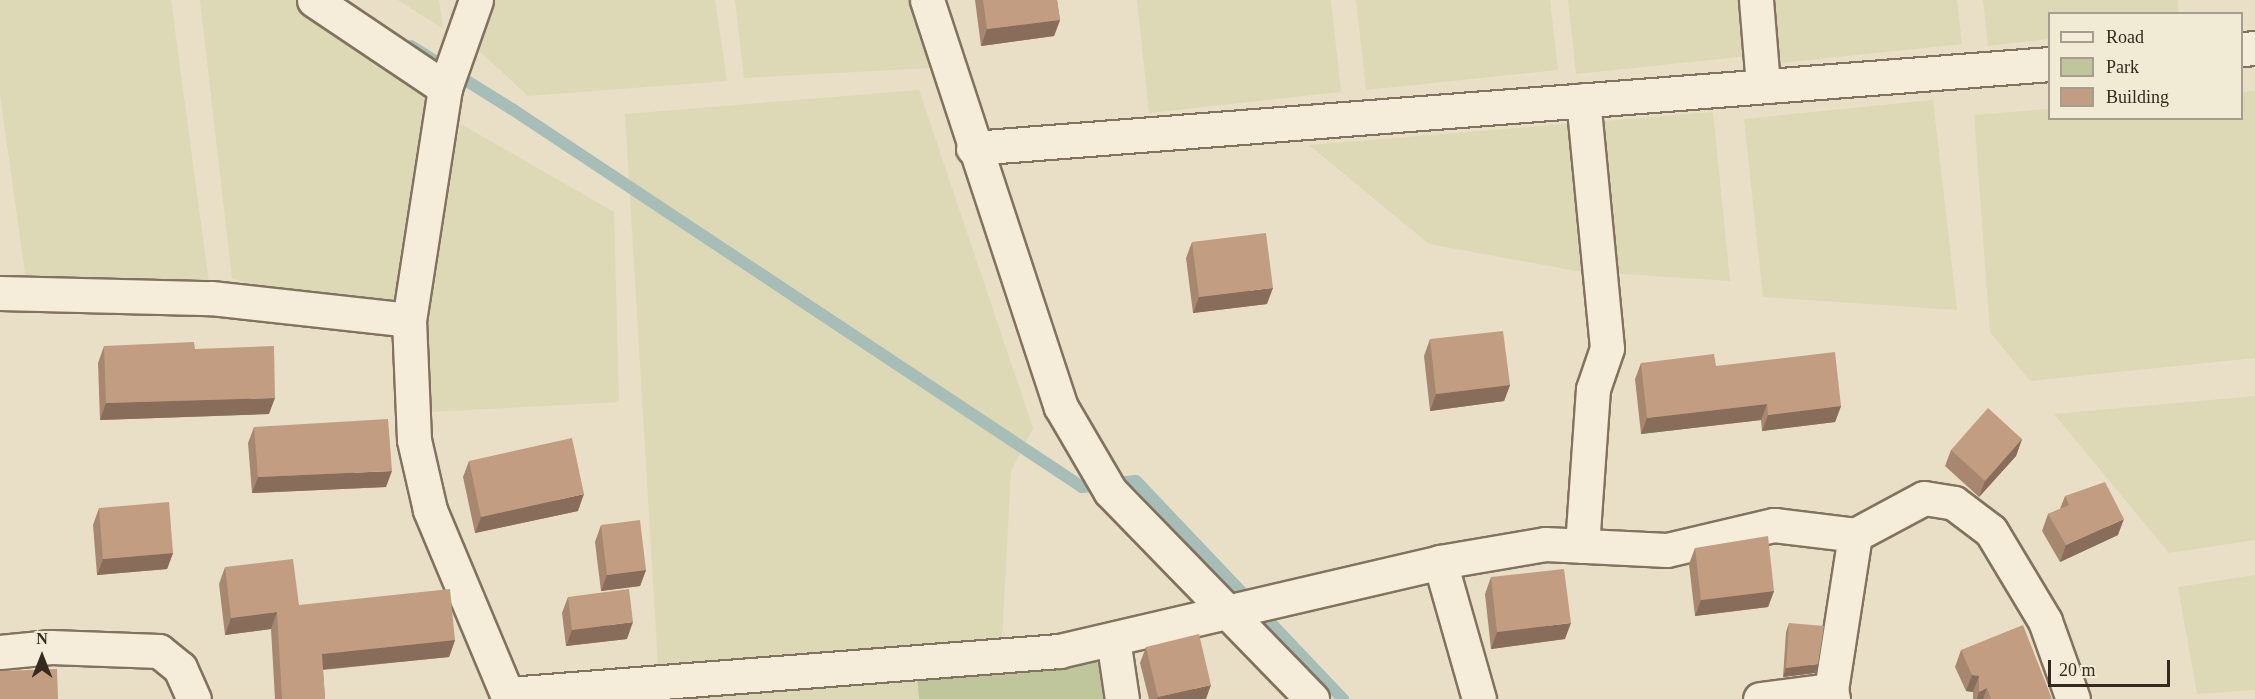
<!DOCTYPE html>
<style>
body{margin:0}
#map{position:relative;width:2255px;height:699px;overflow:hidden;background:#e9dfc6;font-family:"Times New Roman",serif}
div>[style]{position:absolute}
.farmland>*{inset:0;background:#ddd8b5}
.green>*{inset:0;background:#c0c69c}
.stream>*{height:12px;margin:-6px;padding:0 6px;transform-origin:6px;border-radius:6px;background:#a7bdb7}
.roads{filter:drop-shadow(2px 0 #82725e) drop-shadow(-2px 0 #82725e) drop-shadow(0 2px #82725e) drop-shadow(0 -2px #82725e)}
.minor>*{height:33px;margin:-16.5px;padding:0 16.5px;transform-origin:16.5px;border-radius:16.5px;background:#f5edd9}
.wall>*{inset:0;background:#a7876f}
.shaded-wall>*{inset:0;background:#886e5a}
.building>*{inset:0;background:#c29d81}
span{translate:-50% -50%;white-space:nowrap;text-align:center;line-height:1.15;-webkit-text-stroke:4.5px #f1ead5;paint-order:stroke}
.legend{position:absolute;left:2048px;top:12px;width:195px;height:108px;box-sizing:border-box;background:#f1ead5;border:2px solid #a59d8d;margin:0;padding:8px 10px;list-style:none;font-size:18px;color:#342a20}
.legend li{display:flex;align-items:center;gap:12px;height:30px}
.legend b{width:30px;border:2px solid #a59d8d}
.north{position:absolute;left:12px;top:627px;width:60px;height:60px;-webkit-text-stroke:4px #f1ead5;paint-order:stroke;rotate:0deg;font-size:16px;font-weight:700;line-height:24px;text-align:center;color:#342a20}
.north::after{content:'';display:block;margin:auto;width:21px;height:27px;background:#342a20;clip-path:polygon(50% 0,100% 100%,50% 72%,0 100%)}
.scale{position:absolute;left:2048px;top:660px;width:122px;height:27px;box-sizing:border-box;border:3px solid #342a20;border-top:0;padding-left:8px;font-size:18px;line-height:21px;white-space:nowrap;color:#342a20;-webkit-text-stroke:4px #f1ead5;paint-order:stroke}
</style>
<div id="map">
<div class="farmland">
<div style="clip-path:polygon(0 0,171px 0,211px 298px,28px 294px,0 95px)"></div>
<div style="clip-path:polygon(200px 0,314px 0,444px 94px,412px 312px,461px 124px,614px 212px,619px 402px,413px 413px,409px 320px,232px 279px)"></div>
<div style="clip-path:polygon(398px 0,439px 0,443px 29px)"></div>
<div style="clip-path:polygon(458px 0,715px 0,727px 81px,528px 96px,461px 34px)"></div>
<div style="clip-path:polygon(735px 0,927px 0,948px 67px,744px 78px)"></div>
<div style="clip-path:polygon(1137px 0,1331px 0,1341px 92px,1149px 113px)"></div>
<div style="clip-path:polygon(1356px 0,1550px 0,1558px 70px,1366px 90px)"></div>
<div style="clip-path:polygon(1568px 0,1762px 0,1768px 54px,1576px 74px)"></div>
<div style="clip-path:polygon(1763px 0,1957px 0,1962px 44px,1770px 64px)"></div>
<div style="clip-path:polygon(1983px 0,2178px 0,2179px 13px,2050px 14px,2049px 39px,1988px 46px)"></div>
<div style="clip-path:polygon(919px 90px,1033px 428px,1011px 471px,1002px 639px,917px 661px,919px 699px,660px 699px,625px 114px)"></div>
<div style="clip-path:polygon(2255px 91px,2255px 358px,2030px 381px,1990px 332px,1974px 115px,2049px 109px,2050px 118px,2242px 118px,2242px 92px)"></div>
<div style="clip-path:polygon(1933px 100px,1957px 310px,1763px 297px,1744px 119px)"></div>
<div style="clip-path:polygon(1713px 112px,1730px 281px,1577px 271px,1429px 244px,1309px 145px)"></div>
<div style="clip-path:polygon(2255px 396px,2255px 540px,2169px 553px,2054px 414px)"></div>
<div style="clip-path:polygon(2255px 575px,2255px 690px,2197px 694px,2178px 587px)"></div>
</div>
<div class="green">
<div style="clip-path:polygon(1112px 651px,1121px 699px,919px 699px,916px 665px)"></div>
</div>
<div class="stream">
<div style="left:411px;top:46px;width:119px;rotate:32deg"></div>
<div style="left:512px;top:109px;width:684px;rotate:33.55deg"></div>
<div style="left:1082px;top:487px;width:54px;rotate:-6.3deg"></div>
<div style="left:1136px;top:481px;width:301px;rotate:46.5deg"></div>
</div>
<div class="roads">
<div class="minor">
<div style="left:314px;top:0;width:158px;rotate:33.9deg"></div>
<div style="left:476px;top:0;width:93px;rotate:109.4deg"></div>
<div style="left:445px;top:88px;width:235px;rotate:98.8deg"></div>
<div style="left:409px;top:320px;width:120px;rotate:87.6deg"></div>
<div style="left:414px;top:440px;width:72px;rotate:77.1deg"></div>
<div style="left:430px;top:510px;width:205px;rotate:67.3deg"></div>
<div style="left:927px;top:0;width:428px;rotate:71.8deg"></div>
<div style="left:1061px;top:407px;width:97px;rotate:59.7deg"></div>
<div style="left:1110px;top:491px;width:290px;rotate:45.8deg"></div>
<div style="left:1756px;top:0;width:86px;rotate:85.3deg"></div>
<div style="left:2242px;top:49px;width:13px;rotate:-4deg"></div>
<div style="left:973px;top:148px;width:1080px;rotate:-4.46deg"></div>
<div style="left:0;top:293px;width:211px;rotate:1.4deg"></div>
<div style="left:211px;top:298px;width:199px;rotate:6.3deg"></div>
<div style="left:1582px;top:546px;width:157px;rotate:-86deg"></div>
<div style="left:1593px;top:389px;width:43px;rotate:-71.1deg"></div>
<div style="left:1607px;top:348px;width:249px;rotate:-95.5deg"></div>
<div style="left:1440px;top:562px;width:142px;rotate:74.1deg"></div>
<div style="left:1113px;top:639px;width:61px;rotate:81.5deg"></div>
<div style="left:0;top:652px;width:51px;rotate:-5.6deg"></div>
<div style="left:51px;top:647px;width:108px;rotate:2.1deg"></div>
<div style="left:159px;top:651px;width:27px;rotate:39deg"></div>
<div style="left:180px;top:668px;width:34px;rotate:66deg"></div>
<div style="left:1831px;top:690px;width:157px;rotate:-81.2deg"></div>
<div style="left:509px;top:694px;width:552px;rotate:-4.47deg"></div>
<div style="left:1059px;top:651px;width:391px;rotate:-13.1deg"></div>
<div style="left:1440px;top:562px;width:107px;rotate:-9.7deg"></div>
<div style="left:1545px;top:544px;width:122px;rotate:2.8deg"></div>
<div style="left:1667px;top:550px;width:110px;rotate:-13.2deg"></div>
<div style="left:1774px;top:525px;width:82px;rotate:7deg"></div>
<div style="left:1855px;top:535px;width:78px;rotate:-28.2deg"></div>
<div style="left:1924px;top:498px;width:30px;rotate:9deg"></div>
<div style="left:1954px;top:503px;width:46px;rotate:37.1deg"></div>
<div style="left:1991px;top:531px;width:105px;rotate:59deg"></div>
<div style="left:2045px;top:621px;width:83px;rotate:70.3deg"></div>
<div style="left:1760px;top:699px;width:72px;rotate:-7.2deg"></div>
<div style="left:1831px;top:690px;width:9px;rotate:77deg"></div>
</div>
</div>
<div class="wall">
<div style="clip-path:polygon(975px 0,1057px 0,1060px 20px,1054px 36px,981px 46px)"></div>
<div style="clip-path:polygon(1192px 242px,1267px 304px,1193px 313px,1186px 258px)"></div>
<div style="clip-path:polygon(1430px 339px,1510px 385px,1504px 401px,1430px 411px,1424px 356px)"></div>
<div style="clip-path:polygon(104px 346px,195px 349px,269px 414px,100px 420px,98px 363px)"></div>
<div style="clip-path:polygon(1641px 363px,1716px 366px,1841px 406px,1835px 422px,1762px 431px,1761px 420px,1641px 434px,1635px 379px)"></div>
<div style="clip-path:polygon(254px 427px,386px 487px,252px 493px,248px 443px)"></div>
<div style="clip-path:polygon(2022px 439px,2016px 456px,1979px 497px,1945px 466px,1951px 450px)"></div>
<div style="clip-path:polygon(469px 461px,578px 511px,475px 533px,463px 477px)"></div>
<div style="clip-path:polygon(2065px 496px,2118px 535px,2060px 562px,2042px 531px,2048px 514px,2060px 509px)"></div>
<div style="clip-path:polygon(99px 508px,173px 553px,167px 569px,97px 575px,93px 525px)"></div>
<div style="clip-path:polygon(601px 525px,646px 570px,640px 586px,601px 591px,595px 542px)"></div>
<div style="clip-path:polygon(1695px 548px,1774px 591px,1768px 607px,1695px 616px,1689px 564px)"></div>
<div style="clip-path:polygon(225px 567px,299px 605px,455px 640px,449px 657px,323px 670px,325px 699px,275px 699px,271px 629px,225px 635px,219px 584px)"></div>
<div style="clip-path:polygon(1491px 577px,1565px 639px,1491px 649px,1485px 594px)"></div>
<div style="clip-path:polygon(568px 597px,627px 639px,566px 646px,562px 613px)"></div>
<div style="clip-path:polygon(1789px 623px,1815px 673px,1783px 677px,1786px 632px)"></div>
<div style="clip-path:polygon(1146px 647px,1206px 699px,1149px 699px,1140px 663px)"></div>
<div style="clip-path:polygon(1961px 650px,2052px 699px,1973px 699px,1973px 692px,1966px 691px,1955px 667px)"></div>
</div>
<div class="shaded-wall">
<div style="clip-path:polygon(1060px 20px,1054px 36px,981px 46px,987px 29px)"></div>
<div style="clip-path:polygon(1273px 288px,1267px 304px,1193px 313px,1199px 297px)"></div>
<div style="clip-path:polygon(1510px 385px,1504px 401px,1430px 411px,1436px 394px)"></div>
<div style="clip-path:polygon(275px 398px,269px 414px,100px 420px,106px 403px)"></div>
<div style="clip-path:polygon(1767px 404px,1761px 420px,1641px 434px,1647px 418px)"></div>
<div style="clip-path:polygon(1841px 406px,1835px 422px,1762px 431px,1768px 415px)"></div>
<div style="clip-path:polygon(2022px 439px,2016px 456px,1979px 497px,1985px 481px)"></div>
<div style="clip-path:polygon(392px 471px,386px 487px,252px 493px,258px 477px)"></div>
<div style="clip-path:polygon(584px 494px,578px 511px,475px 533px,481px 517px)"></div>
<div style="clip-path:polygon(2124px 519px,2118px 535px,2060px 562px,2066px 545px)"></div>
<div style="clip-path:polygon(173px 553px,167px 569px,97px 575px,103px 559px)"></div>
<div style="clip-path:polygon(646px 570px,640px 586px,601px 591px,607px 575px)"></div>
<div style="clip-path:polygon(1774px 591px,1768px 607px,1695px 616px,1701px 600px)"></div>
<div style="clip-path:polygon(277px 612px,271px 629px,225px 635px,231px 618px)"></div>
<div style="clip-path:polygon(633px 622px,627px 639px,566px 646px,572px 630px)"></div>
<div style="clip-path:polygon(1571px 623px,1565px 639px,1491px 649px,1497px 632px)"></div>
<div style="clip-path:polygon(455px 640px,449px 657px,316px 670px,322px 654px)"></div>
<div style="clip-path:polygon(1818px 664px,1815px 673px,1783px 677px,1786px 668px)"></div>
<div style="clip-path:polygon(1972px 675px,1979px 676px,1973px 692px,1966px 691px)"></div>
<div style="clip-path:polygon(1211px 685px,1206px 699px,1157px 699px,1158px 697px)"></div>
<div style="clip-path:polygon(1987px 688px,1983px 699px,1977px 699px,1979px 692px)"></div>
</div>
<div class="building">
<div style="clip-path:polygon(983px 0,1057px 0,1060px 20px,987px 29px)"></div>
<div style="clip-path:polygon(1266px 233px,1273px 288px,1199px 297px,1192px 242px)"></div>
<div style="clip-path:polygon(1503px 331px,1510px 385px,1436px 394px,1430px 339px)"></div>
<div style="clip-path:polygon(194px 342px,195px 349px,274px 346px,275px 398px,106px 403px,104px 346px)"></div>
<div style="clip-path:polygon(1835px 352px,1841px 406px,1768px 415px,1767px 404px,1647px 418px,1641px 363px,1714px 354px,1716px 366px)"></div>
<div style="clip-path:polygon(1988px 408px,2022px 439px,1985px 481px,1951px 450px)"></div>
<div style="clip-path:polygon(388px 419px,392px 471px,258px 477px,254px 427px)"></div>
<div style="clip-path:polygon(572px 438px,584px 494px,481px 517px,469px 461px)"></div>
<div style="clip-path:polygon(2105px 482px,2124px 519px,2066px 545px,2048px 514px,2069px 505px,2065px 496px)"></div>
<div style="clip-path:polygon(169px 502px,173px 553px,103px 559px,99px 508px)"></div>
<div style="clip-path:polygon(640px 520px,646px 570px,607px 575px,601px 525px)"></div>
<div style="clip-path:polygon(1768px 536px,1774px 591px,1701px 600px,1695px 548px)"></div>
<div style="clip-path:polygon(293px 559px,299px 605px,450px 589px,455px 640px,322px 654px,325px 699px,282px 699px,277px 612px,231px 618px,225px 567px)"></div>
<div style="clip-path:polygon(1564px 569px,1571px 623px,1497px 632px,1491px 577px)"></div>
<div style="clip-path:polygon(629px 589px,633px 622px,572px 630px,568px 597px)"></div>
<div style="clip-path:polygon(1789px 623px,1824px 626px,1818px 664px,1786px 668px)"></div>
<div style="clip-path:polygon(2023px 625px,2052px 699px,1991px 699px,1987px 688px,1979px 692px,1979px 676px,1972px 675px,1961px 650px)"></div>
<div style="clip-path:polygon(1199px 634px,1211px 685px,1158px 697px,1146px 647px)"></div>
<div style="clip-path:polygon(57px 669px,58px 699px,0 699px,0 671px)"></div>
</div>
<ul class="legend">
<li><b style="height:8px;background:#f5edd9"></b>Road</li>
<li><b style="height:16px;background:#c0c69c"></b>Park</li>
<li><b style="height:16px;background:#c29d81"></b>Building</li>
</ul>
<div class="north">N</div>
<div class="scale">20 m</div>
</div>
